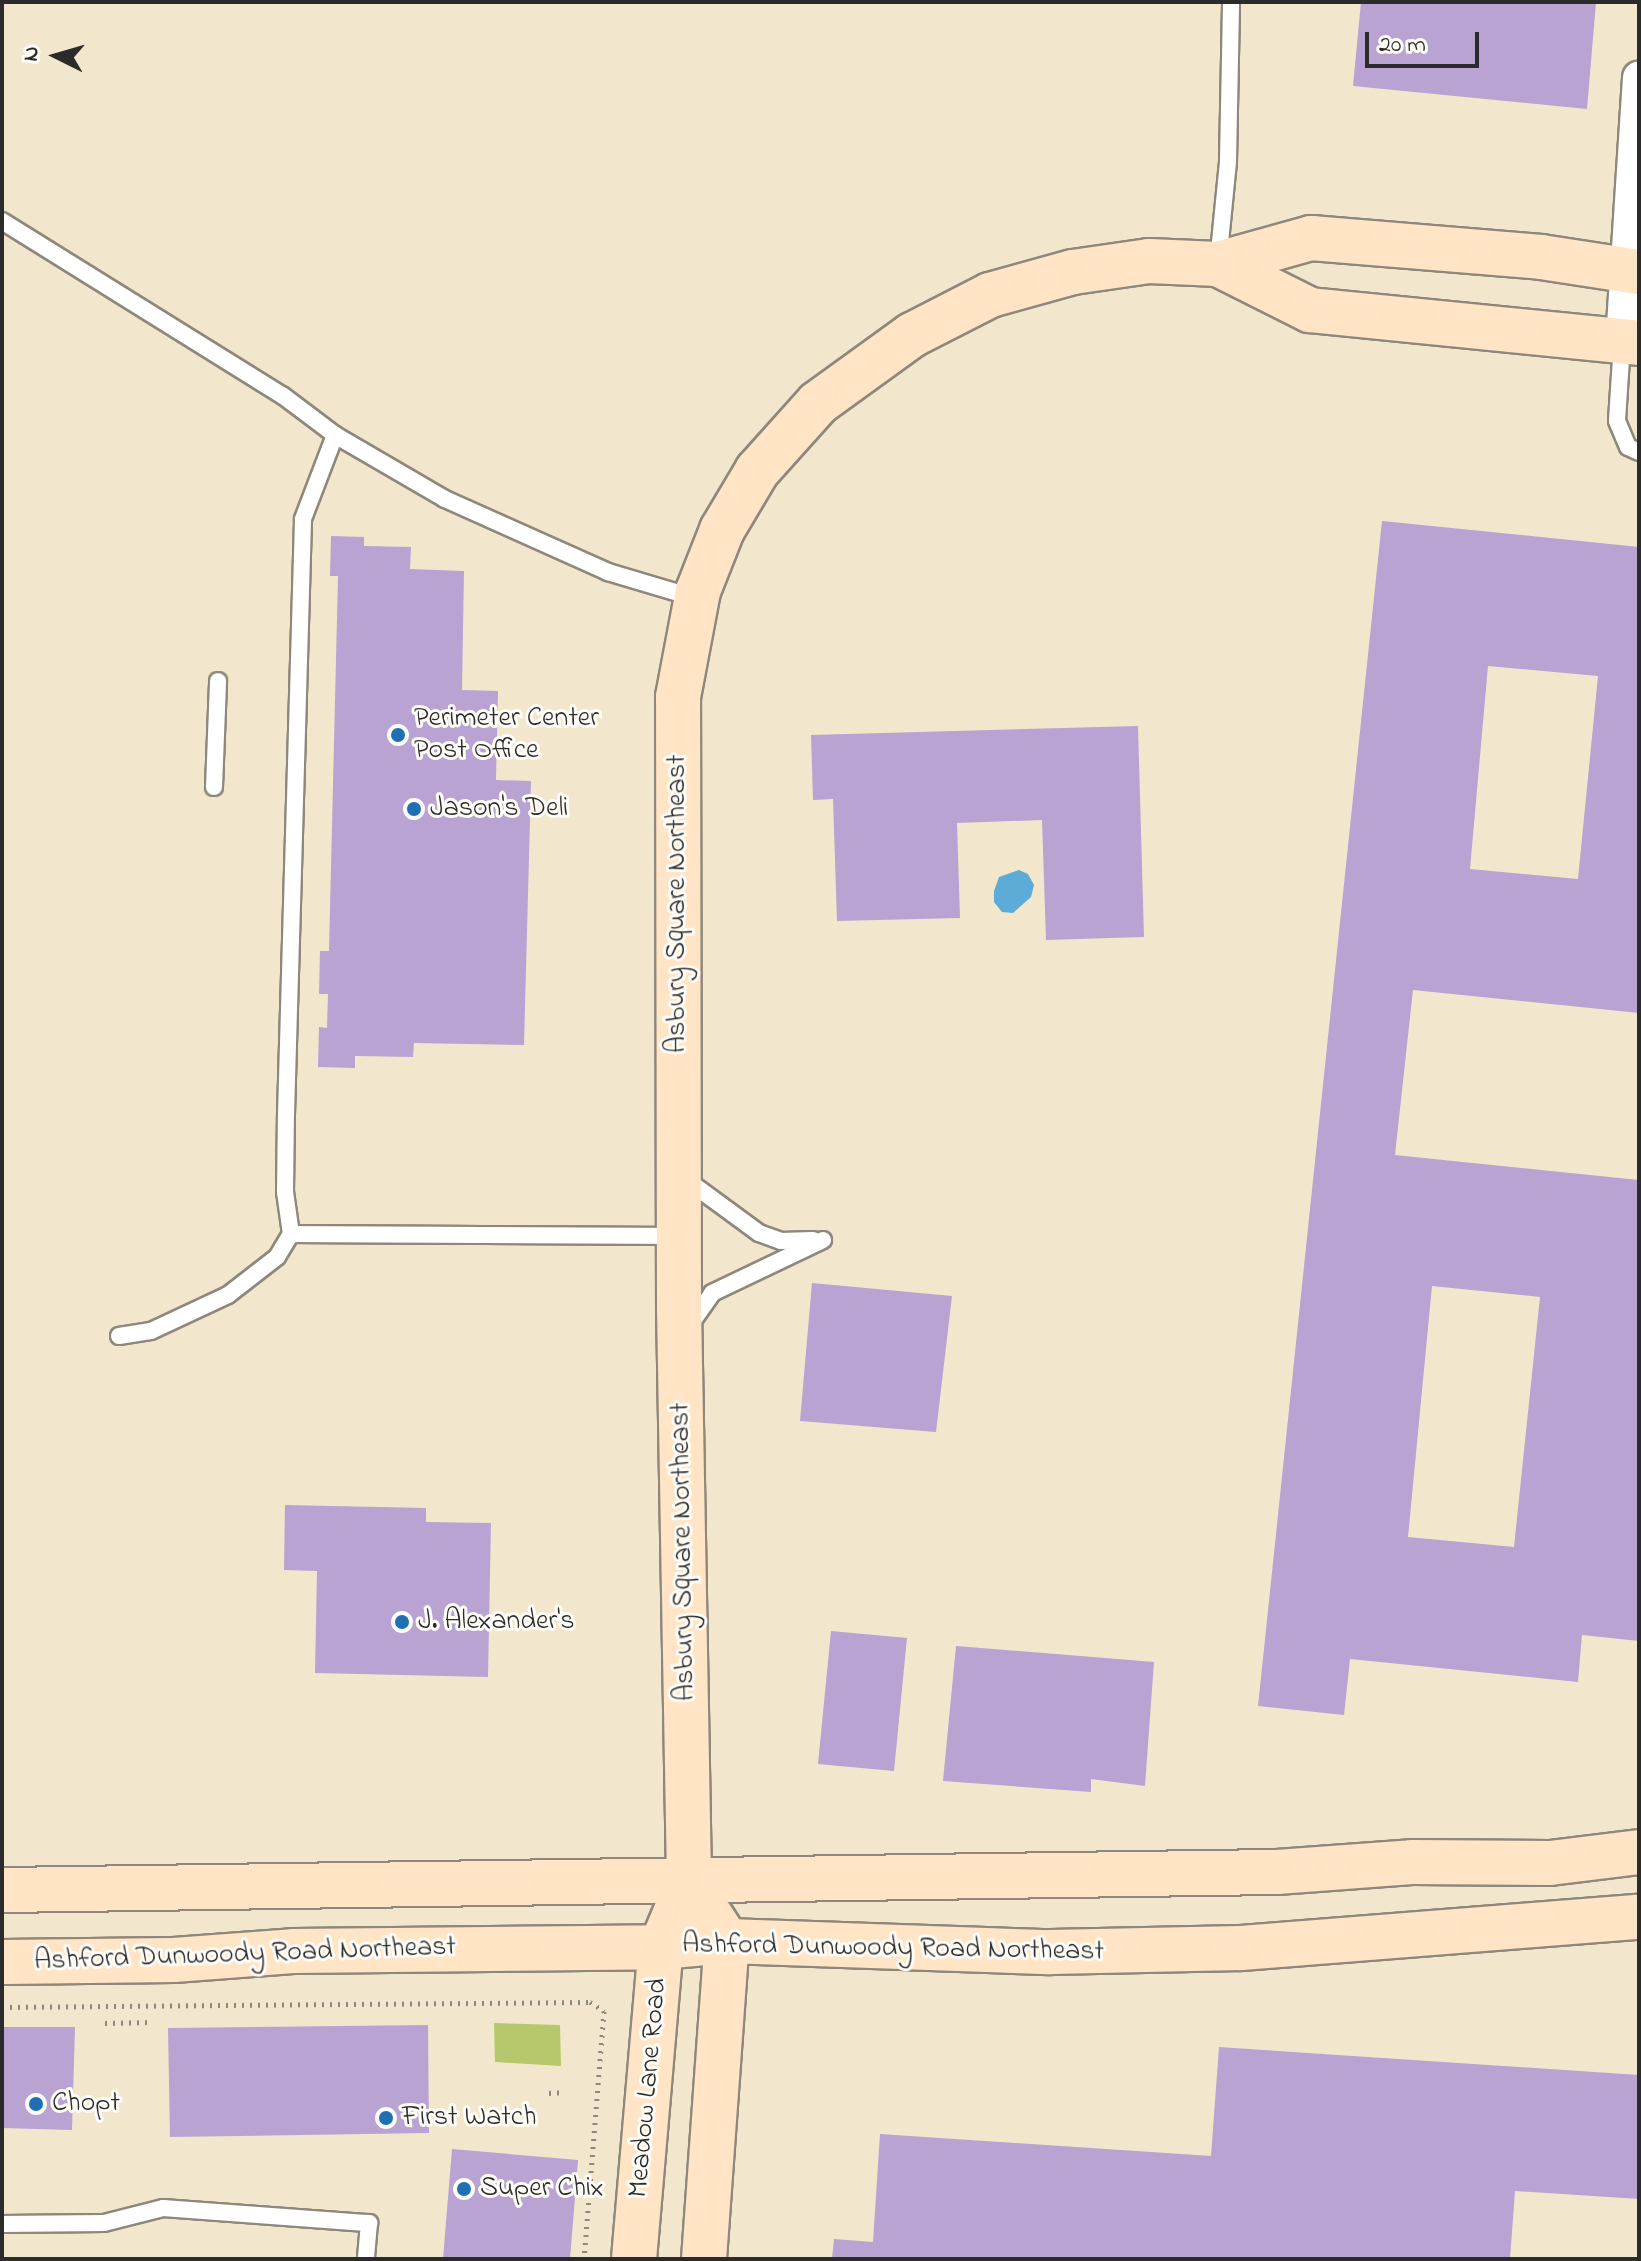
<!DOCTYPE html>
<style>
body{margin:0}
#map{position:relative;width:1641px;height:2261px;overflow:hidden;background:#f2e6cc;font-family:"Indie Flower",sans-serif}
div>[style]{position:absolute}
.green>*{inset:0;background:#b6c86b}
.water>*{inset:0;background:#5dacd7}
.building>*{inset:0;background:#b8a3d3}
.path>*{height:5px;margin-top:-2.5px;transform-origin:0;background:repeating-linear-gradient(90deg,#8e887c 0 2px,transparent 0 8px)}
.roads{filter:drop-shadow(2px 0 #8e887c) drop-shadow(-2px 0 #8e887c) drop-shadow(0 2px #8e887c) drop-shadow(0 -2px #8e887c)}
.lane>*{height:16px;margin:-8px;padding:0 8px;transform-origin:8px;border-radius:8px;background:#fff}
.street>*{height:32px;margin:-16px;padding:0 16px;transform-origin:16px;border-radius:16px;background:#fff}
.secondary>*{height:44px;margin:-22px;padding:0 22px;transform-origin:22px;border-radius:22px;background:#ffe4c6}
.dots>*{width:22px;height:22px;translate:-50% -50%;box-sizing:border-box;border:4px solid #fdfcf7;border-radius:50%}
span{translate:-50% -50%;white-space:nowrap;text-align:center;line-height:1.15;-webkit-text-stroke:6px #fdfcf7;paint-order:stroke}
.poi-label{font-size:28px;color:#2b2b2b}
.left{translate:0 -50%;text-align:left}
.street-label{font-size:28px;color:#2b2b2b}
.frame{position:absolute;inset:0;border:4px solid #2b2b2b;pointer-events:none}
.north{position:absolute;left:16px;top:16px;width:80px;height:80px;-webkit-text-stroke:6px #fdfcf7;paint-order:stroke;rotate:275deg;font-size:22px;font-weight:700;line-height:32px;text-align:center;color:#2b2b2b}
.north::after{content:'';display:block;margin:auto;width:28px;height:36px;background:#2b2b2b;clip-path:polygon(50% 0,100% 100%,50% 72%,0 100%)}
.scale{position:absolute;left:1365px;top:32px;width:114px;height:36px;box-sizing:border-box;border:4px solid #2b2b2b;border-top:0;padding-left:10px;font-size:24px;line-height:28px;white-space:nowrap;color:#2b2b2b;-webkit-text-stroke:6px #fdfcf7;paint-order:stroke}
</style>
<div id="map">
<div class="green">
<div style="clip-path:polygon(494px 2023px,560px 2025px,561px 2066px,495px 2062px)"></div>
</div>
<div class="water">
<div style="clip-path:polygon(1019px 870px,1028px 874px,1034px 885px,1031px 897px,1013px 913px,1002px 912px,994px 902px,994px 891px,999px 877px)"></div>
</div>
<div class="building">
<div style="clip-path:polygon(1361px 2px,1596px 2px,1587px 109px,1353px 86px)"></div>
<div style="clip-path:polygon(evenodd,1382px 521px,1639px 547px,1639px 1013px,1413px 990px,1395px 1155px,1639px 1180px,1639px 1641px,1582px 1635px,1578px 1682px,1350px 1659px,1344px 1715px,1258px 1706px,1382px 521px,1488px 666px,1598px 676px,1578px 879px,1470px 869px,1488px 666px,1382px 521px,1432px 1286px,1540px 1297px,1514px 1547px,1408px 1537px,1432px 1286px)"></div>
<div style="clip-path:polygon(331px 536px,364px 537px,364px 546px,411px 547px,410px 569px,464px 571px,462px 690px,498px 691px,496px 780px,531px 781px,524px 1045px,414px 1043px,413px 1057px,355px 1056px,355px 1068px,318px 1067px,319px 1027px,327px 1028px,328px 994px,319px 994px,320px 951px,329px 951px,338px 576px,330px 576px)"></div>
<div style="clip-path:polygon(1138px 726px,1144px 937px,1046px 940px,1042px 820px,957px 823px,960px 918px,837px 921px,833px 799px,813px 800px,811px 735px)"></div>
<div style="clip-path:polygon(812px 1283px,952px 1296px,936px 1432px,800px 1421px)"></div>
<div style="clip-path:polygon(285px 1505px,426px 1508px,426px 1522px,491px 1523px,488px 1677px,315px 1673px,317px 1571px,284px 1570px)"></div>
<div style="clip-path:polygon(831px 1631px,907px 1638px,894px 1771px,818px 1764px)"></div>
<div style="clip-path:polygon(956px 1646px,1154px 1662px,1145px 1786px,1091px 1779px,1091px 1792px,943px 1781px)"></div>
<div style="clip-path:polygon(428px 2025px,429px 2133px,170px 2137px,168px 2028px)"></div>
<div style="clip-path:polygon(2px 2027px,75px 2027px,72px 2130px,2px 2128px)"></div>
<div style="clip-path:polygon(1219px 2047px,1639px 2075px,1639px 2199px,1515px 2191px,1510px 2259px,832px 2259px,834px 2239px,873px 2242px,880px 2134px,1211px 2156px)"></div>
<div style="clip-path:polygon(452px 2149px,578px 2160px,570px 2259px,443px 2259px)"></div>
</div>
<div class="path">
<div style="left:2px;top:2007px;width:588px;rotate:-0.49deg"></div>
<div style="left:590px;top:2002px;width:17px;rotate:33deg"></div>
<div style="left:604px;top:2011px;width:249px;rotate:94.6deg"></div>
<div style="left:105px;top:2023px;width:48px;rotate:-1.2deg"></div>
<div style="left:549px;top:2093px;width:16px;rotate:-4deg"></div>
</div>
<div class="roads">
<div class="lane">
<div style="left:2px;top:221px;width:330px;rotate:31.9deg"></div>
<div style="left:282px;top:395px;width:66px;rotate:37deg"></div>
<div style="left:335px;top:435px;width:127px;rotate:30.2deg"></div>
<div style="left:445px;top:499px;width:179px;rotate:24.1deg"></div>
<div style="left:608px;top:572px;width:91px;rotate:16.6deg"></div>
<div style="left:1218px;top:262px;width:101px;rotate:-84.3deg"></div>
<div style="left:1228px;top:161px;width:159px;rotate:-88.9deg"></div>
<div style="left:1622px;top:343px;width:78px;rotate:93.7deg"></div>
<div style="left:1617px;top:421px;width:28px;rotate:67deg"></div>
<div style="left:1628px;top:447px;width:12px;rotate:24deg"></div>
<div style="left:214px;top:787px;width:106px;rotate:-87.8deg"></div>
<div style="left:684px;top:1178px;width:93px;rotate:36.3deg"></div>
<div style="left:759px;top:1233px;width:23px;rotate:20deg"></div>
<div style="left:781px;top:1241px;width:32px;rotate:-2deg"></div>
<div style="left:291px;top:1234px;width:386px;rotate:0.3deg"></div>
<div style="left:690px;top:1325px;width:39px;rotate:-55deg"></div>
<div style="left:712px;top:1293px;width:123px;rotate:-25.5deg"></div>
<div style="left:119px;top:1336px;width:32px;rotate:-9deg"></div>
<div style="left:151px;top:1331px;width:85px;rotate:-25.1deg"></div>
<div style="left:228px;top:1295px;width:62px;rotate:-37.8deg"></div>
<div style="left:277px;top:1257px;width:27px;rotate:-59deg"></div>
<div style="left:291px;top:1234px;width:42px;rotate:-98.1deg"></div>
<div style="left:285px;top:1192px;width:78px;rotate:-89.3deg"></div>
<div style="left:286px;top:1114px;width:595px;rotate:-88.36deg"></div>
<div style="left:303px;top:519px;width:90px;rotate:-69.1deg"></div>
<div style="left:2px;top:2224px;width:102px;rotate:-0.6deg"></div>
<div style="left:104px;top:2223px;width:61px;rotate:-14.3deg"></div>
<div style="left:163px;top:2208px;width:207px;rotate:4.2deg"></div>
<div style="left:369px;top:2223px;width:36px;rotate:95deg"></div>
</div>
<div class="street">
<div style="left:1622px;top:341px;width:264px;rotate:-86.3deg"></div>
</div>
<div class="secondary">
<div style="left:1218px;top:264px;width:103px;rotate:26.6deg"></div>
<div style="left:1310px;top:310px;width:331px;rotate:5.7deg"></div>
<div style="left:2px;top:1890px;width:1275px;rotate:-0.81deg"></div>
<div style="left:1277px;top:1872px;width:135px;rotate:-4.2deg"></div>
<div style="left:1412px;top:1862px;width:138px;rotate:0.4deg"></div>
<div style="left:1550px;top:1863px;width:90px;rotate:-7deg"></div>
<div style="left:2px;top:1962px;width:172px;rotate:-0.7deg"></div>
<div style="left:174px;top:1960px;width:119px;rotate:-4.3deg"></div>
<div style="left:293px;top:1951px;width:368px;rotate:-0.6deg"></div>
<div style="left:661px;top:1947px;width:66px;rotate:-5.2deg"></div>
<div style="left:727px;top:1941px;width:323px;rotate:2deg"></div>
<div style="left:1050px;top:1952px;width:191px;rotate:-1.2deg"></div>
<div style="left:1241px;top:1948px;width:399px;rotate:-4.5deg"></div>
<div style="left:634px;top:2259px;width:313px;rotate:-85.1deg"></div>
<div style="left:661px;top:1947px;width:73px;rotate:-67.3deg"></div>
<div style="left:689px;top:1880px;width:572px;rotate:-91deg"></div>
<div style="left:679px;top:1308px;width:611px;rotate:-90.09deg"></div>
<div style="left:678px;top:697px;width:108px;rotate:-79.3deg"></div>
<div style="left:698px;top:591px;width:66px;rotate:-68.5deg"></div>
<div style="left:722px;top:530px;width:69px;rotate:-59.3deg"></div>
<div style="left:757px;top:471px;width:91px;rotate:-48.1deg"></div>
<div style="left:818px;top:403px;width:116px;rotate:-35.9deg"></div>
<div style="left:912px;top:335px;width:88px;rotate:-27.1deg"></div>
<div style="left:990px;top:295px;width:86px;rotate:-15.5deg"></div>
<div style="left:1073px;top:272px;width:77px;rotate:-8.2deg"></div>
<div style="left:1149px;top:261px;width:69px;rotate:2.5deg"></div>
<div style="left:1218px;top:264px;width:97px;rotate:-15.6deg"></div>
<div style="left:1311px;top:238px;width:231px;rotate:4.7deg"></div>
<div style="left:1541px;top:257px;width:99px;rotate:8.7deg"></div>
<div style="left:704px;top:2259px;width:319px;rotate:-85.9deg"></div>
<div style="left:727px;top:1941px;width:30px;rotate:-123deg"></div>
</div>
</div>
<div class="dots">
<div style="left:398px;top:735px;background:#1f6fb2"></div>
<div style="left:414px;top:809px;background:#1f6fb2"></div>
<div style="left:402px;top:1622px;background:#1f6fb2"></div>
<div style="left:36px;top:2104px;background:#1f6fb2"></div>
<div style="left:386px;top:2118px;background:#1f6fb2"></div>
<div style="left:464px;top:2189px;background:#1f6fb2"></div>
</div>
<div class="poi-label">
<span class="left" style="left:414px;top:735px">Perimeter Center<br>Post Office</span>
<span class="left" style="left:430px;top:809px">Jason's Deli</span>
<span class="left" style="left:418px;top:1622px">J. Alexander's</span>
<span class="left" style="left:52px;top:2104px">Chopt</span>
<span class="left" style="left:402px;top:2118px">First Watch</span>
<span class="left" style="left:480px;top:2189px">Super Chix</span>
</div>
<div class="street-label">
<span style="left:678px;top:904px;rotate:-90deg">Asbury Square Northeast</span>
<span style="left:684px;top:1552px;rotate:-91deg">Asbury Square Northeast</span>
<span style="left:893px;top:1949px;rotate:1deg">Ashford Dunwoody Road Northeast</span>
<span style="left:245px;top:1955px;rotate:-2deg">Ashford Dunwoody Road Northeast</span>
<span style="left:649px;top:2088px;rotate:-85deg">Meadow Lane Road</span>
</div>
<div class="frame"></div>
<div class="north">N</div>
<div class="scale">20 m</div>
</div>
